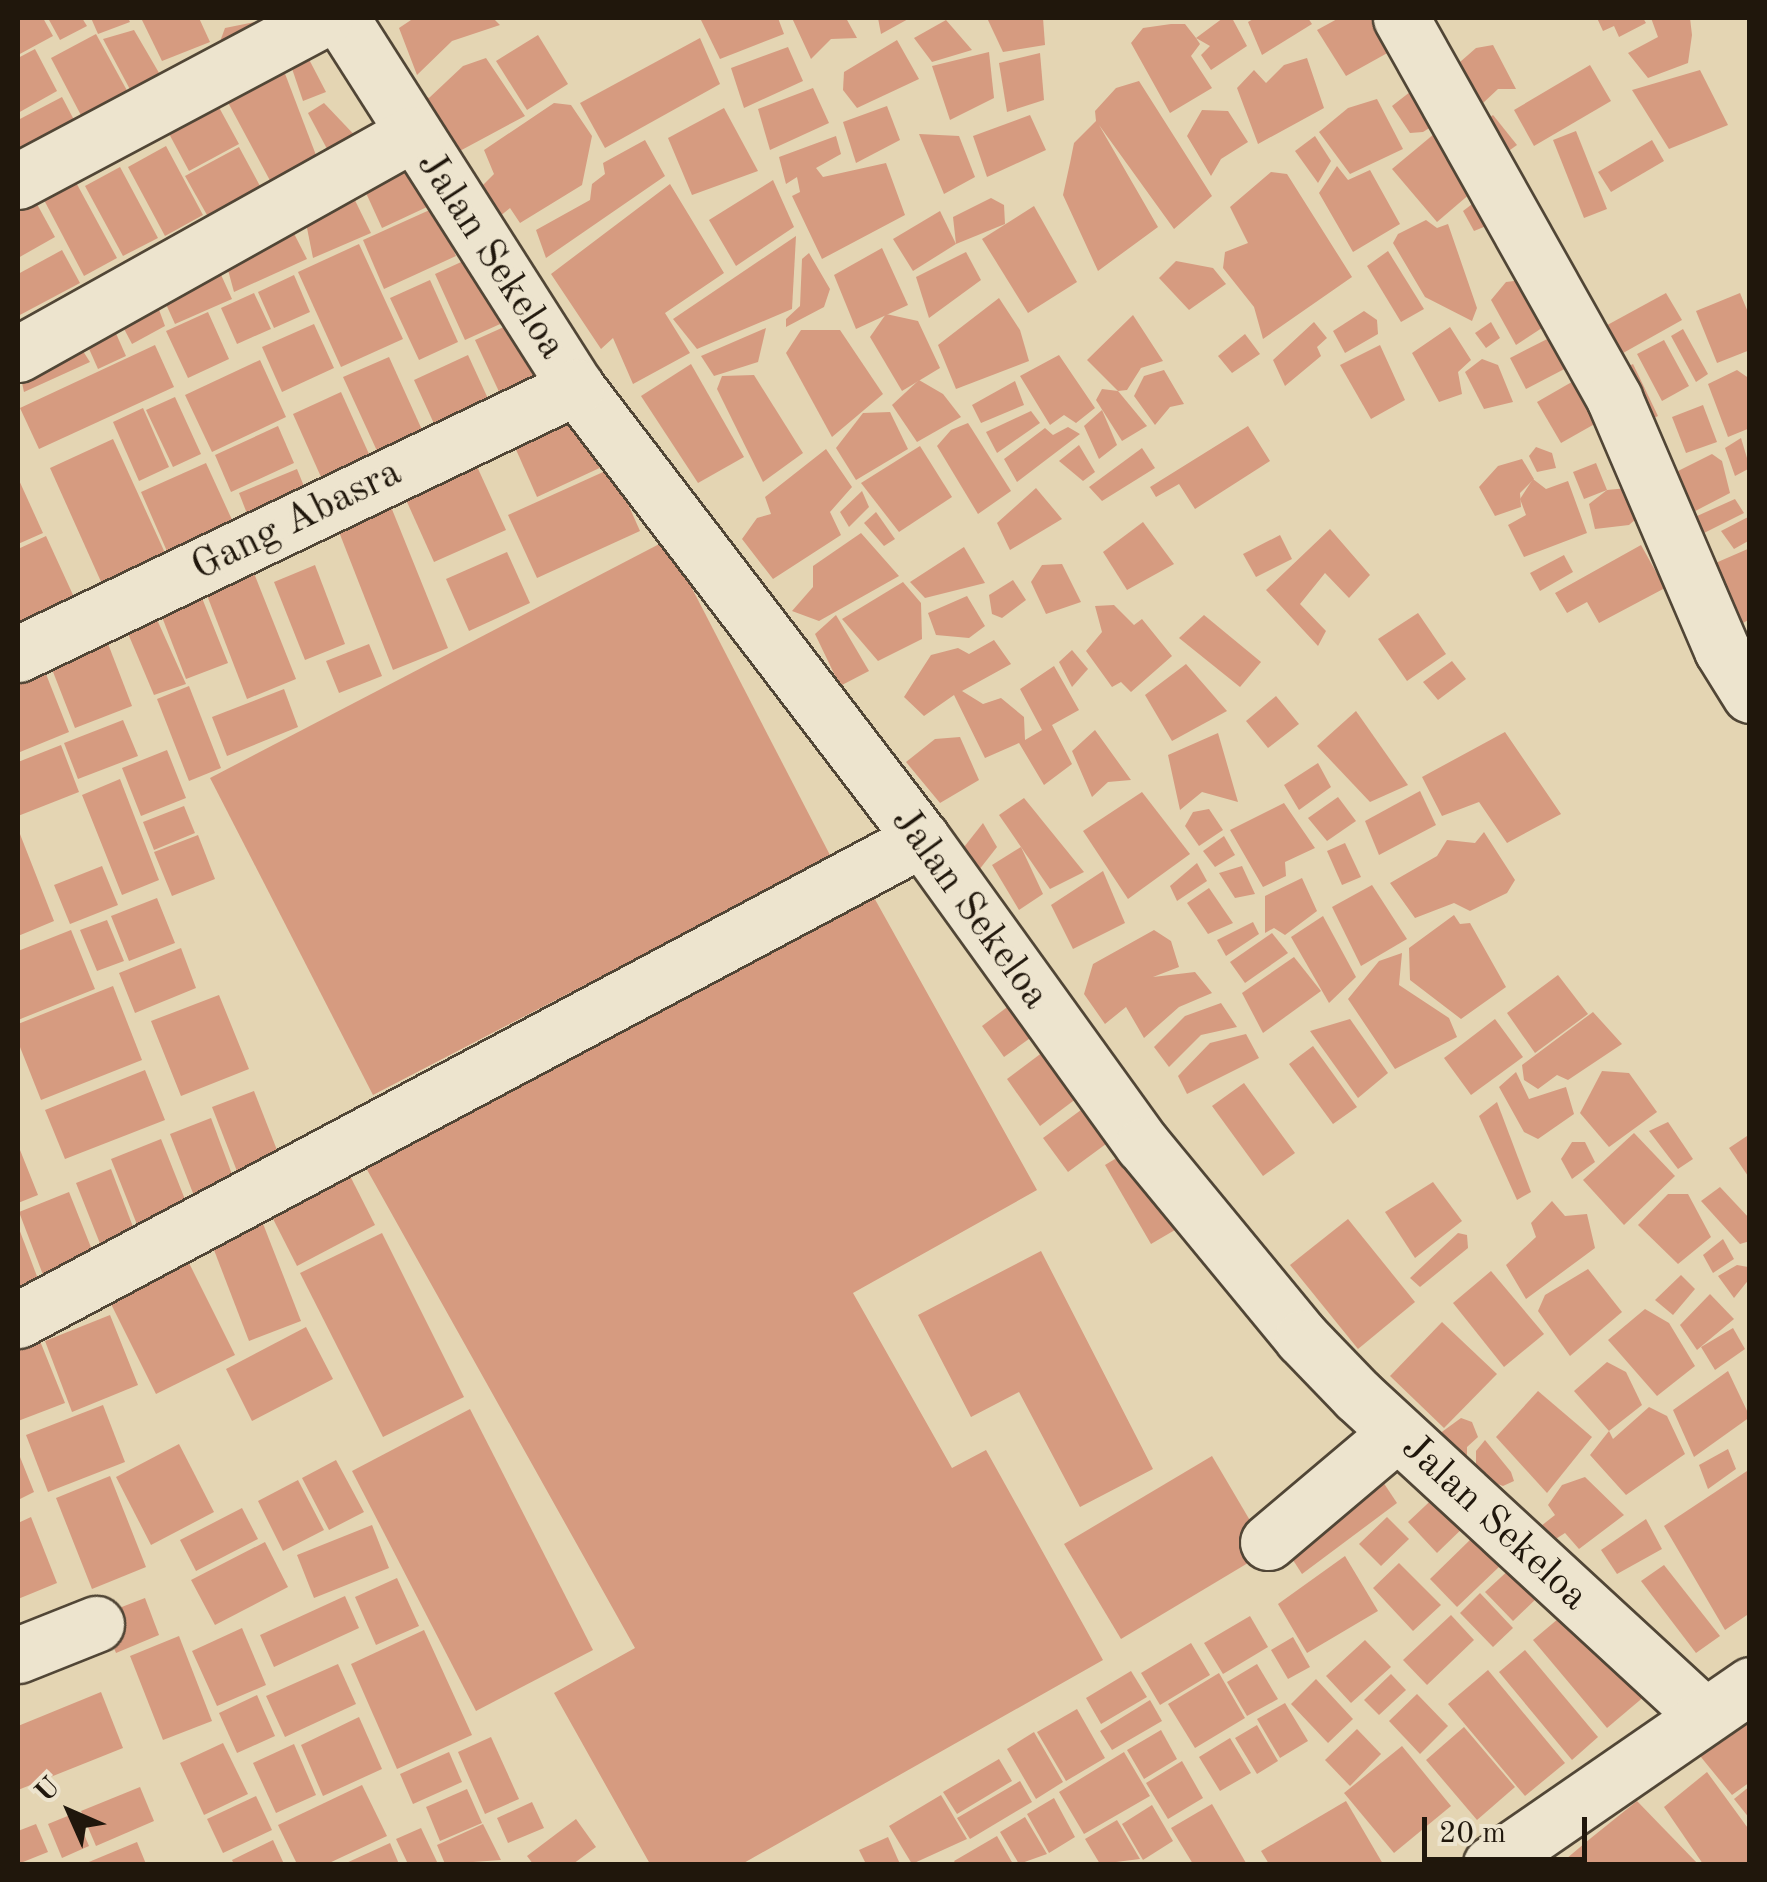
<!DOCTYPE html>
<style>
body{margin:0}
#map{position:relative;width:1767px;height:1882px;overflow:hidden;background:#e4d5b3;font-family:"Old Standard TT",serif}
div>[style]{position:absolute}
.building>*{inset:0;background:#d69b80}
.roads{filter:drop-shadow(2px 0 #514636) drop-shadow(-2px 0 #514636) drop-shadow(0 2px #514636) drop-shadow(0 -2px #514636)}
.minor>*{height:55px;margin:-27.5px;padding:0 27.5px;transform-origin:27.5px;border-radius:27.5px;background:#ede4ce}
span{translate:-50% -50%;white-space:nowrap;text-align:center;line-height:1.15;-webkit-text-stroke:8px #ede4ce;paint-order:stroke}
.street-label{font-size:40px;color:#20170c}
.frame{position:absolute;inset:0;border:20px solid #20170c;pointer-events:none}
.north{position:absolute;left:20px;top:1762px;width:100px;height:100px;-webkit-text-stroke:8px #ede4ce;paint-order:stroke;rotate:315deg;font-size:28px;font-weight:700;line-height:40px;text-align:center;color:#20170c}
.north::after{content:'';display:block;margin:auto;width:35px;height:45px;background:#20170c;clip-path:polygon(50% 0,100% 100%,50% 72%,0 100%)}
.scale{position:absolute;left:1422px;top:1817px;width:165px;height:45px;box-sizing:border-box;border:5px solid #20170c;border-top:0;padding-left:12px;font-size:30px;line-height:35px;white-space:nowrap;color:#20170c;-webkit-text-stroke:8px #ede4ce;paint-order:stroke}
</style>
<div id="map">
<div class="building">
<div style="clip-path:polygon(18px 18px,43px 18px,53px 36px,18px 55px)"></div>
<div style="clip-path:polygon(48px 18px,82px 18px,87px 26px,60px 40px)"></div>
<div style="clip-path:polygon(91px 18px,128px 18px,130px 22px,98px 34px)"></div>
<div style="clip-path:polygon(141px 18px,199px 18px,210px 42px,162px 61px)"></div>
<div style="clip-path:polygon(414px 18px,493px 18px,500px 25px,452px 41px,417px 75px,399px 28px)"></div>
<div style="clip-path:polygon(700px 18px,778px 18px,784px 34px,720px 59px)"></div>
<div style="clip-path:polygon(792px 18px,846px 18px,857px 38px,831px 39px,811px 59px)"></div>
<div style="clip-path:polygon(878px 18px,910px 18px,881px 34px)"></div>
<div style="clip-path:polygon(987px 18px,1043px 18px,1045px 45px,1003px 52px)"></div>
<div style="clip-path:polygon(1223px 18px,1232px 18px,1247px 46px,1211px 70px,1201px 55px,1210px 46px,1196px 38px,1200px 44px,1191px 56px,1212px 88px,1170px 113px,1131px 43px,1143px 28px,1171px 24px,1185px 24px,1196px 38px)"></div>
<div style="clip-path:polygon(1255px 18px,1308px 18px,1312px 24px,1262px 55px,1248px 22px)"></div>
<div style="clip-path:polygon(1339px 18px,1380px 18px,1400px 46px,1346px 76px,1317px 30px)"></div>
<div style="clip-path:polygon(1597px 18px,1643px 18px,1646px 23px,1619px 37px,1614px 26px,1603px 31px)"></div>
<div style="clip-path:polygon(1651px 18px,1690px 18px,1692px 35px,1688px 63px,1648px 78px,1628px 53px,1658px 37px)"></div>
<div style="clip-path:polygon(946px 20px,972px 50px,932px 62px,914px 38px)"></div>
<div style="clip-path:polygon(260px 21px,267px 40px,190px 74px,186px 60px,218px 47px,225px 28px)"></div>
<div style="clip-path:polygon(134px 30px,162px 78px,133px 95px,103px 39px)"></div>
<div style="clip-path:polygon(96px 34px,130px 96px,84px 121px,51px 58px)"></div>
<div style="clip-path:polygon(538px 35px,568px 84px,527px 110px,496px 61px)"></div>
<div style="clip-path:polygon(700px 38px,720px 84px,605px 148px,580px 103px)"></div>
<div style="clip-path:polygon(897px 40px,919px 79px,857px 108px,843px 90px,844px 72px)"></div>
<div style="clip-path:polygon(301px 44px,326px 92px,303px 101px,285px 48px)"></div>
<div style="clip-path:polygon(1493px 45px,1516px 89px,1498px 89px,1482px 104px,1460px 62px,1476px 48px)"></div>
<div style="clip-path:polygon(788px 47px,803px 81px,744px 108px,731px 68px)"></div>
<div style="clip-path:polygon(35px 49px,57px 91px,18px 113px,18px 58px)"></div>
<div style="clip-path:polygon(276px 50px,319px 163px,274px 188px,217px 82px)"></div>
<div style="clip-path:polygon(989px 52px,994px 98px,950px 120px,932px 66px)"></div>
<div style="clip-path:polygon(1040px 53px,1044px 100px,1007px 112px,999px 63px)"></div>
<div style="clip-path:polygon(486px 58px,525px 116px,443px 160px,420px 92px,429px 98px,463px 66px)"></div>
<div style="clip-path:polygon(1307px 58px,1324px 108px,1258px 144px,1237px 88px,1254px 70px,1266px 83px,1284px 65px)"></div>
<div style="clip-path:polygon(1590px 65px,1611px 101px,1534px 146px,1514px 110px)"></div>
<div style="clip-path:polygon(1700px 70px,1728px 125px,1669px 149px,1632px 90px)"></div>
<div style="clip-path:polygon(1139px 81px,1212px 196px,1174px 229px,1099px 125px,1158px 227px,1098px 271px,1063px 195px,1070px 163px,1074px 143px,1096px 121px,1095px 111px,1116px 88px)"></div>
<div style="clip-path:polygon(813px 88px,829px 123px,770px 150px,758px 109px)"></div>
<div style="clip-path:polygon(209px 89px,239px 144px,189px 171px,160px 117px)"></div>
<div style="clip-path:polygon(1410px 92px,1439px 122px,1423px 132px,1410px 133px,1392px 106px)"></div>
<div style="clip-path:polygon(62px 97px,83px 137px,18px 151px,18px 120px)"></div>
<div style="clip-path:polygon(1377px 99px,1403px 149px,1350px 174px,1319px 132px,1348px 108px)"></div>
<div style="clip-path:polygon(324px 103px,362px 143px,335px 164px,308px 113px)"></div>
<div style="clip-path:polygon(554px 103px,571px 105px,592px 136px,582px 185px,520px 223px,510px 208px,488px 226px,472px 196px,494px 174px,484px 150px)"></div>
<div style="clip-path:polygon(887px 106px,900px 140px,856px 163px,843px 122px)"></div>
<div style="clip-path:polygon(724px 108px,758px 171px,692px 195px,668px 138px)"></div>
<div style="clip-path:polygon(1202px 110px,1228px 111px,1248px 142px,1221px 159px,1211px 176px,1187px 136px)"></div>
<div style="clip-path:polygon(1030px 115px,1046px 150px,987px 177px,973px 136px)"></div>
<div style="clip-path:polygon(1493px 115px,1517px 145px,1496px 160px,1475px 128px)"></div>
<div style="clip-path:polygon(1440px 129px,1485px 181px,1437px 222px,1392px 169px)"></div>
<div style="clip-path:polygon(1576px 131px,1607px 209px,1584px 218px,1553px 140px)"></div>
<div style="clip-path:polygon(919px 134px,959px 136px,975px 177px,944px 194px)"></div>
<div style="clip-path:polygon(836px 136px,841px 154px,816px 168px,823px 177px,886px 163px,905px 215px,822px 259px,792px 196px,800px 192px,797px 177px,786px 184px,779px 157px)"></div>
<div style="clip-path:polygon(1315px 136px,1331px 161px,1318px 183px,1295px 151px)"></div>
<div style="clip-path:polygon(645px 140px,665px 176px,546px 258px,536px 230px,590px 200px,592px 184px,605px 174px,603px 163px)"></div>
<div style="clip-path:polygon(1652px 140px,1664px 161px,1611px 192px,1598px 172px)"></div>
<div style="clip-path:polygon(166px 146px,203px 215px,165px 236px,128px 167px)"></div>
<div style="clip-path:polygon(239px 147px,260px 186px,207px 215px,185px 176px)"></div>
<div style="clip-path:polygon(402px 150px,427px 207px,382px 228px,356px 171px)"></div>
<div style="clip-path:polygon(66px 164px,117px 258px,84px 276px,34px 181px)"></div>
<div style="clip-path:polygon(1337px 166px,1348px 180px,1370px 170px,1400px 224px,1353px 252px,1319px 193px)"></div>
<div style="clip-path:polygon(120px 167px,158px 238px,123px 256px,85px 186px)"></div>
<div style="clip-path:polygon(1271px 172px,1287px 174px,1352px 277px,1263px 339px,1254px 307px,1223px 268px,1225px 252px,1248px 243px,1230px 207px)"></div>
<div style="clip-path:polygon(773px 180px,794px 227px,736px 266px,709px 220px)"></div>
<div style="clip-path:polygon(26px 184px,55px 237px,18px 258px,18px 188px)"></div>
<div style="clip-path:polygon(347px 184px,371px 233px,313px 258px,303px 208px)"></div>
<div style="clip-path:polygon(670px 184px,724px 273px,665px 313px,690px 353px,633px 384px,613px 338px,601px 349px,551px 274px)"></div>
<div style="clip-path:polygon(1484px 195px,1496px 222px,1474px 231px,1463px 211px)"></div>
<div style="clip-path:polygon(991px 198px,1004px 205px,1005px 224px,956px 244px,953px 217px)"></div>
<div style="clip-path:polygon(1034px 206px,1077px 282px,1028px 313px,982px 239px)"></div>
<div style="clip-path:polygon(434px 208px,456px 256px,384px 289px,363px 240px)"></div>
<div style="clip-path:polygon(940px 211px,956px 244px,913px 271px,893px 239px)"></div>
<div style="clip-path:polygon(285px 216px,307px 259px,234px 292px,222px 248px)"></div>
<div style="clip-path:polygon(1426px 220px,1437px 228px,1448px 224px,1477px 308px,1472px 321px,1425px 297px,1393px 243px,1398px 234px)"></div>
<div style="clip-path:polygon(796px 236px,792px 309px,697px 349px,673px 319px)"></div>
<div style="clip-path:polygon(359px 244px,403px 339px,341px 367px,298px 272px)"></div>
<div style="clip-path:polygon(882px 248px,908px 305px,856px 329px,834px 275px)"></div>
<div style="clip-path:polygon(62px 250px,80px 283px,18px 316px,18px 274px)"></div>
<div style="clip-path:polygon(1388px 251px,1424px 309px,1401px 322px,1367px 266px)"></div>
<div style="clip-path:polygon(483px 252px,513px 318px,465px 340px,435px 274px)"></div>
<div style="clip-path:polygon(966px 252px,981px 280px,929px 318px,916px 277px)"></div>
<div style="clip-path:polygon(809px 253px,830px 289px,824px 307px,786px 327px,786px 319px,800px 306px,802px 259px)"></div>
<div style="clip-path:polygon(212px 255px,232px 299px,175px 324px,155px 280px)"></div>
<div style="clip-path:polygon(1176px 261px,1213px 268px,1226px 284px,1189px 310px,1159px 278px)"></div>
<div style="clip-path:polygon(294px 275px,310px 312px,274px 328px,258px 292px)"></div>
<div style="clip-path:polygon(1530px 279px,1551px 322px,1516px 345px,1491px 300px,1506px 282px)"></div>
<div style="clip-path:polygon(430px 280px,458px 342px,419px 360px,390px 298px)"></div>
<div style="clip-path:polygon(151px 288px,165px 326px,132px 344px,112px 306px)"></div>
<div style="clip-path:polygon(254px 293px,271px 329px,237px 344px,221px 308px)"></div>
<div style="clip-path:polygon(1666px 293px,1682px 320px,1616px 357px,1600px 329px)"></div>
<div style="clip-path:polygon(1740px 293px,1750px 317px,1750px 350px,1717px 363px,1696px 311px)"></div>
<div style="clip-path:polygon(999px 298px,1020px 330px,1029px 361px,956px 389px,938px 345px)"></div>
<div style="clip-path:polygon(106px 311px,126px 356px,98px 369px,78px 324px)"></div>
<div style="clip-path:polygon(1364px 311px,1377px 320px,1378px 334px,1345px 353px,1333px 331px)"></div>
<div style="clip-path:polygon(208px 312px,229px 359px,188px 378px,166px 331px)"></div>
<div style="clip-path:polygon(886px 314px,918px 321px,940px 368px,902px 391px,870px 337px)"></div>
<div style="clip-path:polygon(1133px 315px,1163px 361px,1141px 368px,1127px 390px,1118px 391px,1087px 360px)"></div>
<div style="clip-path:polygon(526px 317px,551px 373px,501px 396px,475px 340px)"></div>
<div style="clip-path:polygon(1314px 322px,1327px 338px,1317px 347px,1321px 356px,1285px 386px,1273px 360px)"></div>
<div style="clip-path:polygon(1491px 322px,1500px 338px,1486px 348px,1475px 333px)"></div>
<div style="clip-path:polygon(314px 324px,334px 368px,282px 392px,262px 347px)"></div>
<div style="clip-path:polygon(1450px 327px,1471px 360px,1458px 372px,1462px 394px,1439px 402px,1412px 353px)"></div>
<div style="clip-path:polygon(766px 328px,758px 362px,714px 376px,701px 356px)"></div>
<div style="clip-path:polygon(1683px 329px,1708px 374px,1696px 382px,1671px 336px)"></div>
<div style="clip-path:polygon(801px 330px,840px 330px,883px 394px,832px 437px,786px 353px)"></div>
<div style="clip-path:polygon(1563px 331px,1574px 364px,1526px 389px,1510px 358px)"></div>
<div style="clip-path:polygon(72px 334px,90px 362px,24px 392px,18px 365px)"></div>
<div style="clip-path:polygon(1245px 334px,1260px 354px,1232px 373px,1218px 356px)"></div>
<div style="clip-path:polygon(1664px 340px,1689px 386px,1662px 401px,1637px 354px)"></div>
<div style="clip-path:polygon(155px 345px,174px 387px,39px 449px,20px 408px)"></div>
<div style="clip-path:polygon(1380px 345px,1405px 400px,1371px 419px,1340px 365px)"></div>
<div style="clip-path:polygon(468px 355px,490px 403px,436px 428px,414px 380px)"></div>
<div style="clip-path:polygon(1059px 355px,1095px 408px,1076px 423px,1064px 415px,1050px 425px,1020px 376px)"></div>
<div style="clip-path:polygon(389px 357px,423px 432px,378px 453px,343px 377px)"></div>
<div style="clip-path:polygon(1482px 359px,1498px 365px,1513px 402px,1484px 409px,1465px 372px)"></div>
<div style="clip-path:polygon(260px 360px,286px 417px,212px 452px,185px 395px)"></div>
<div style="clip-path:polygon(691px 364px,744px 457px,698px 483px,641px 396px)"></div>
<div style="clip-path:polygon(1633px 364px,1658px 416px,1641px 424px,1615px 373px)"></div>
<div style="clip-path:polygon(1164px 370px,1184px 404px,1170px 407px,1155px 425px,1134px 396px,1144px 376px)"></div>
<div style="clip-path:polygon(1737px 370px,1750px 379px,1750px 428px,1728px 437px,1708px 384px)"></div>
<div style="clip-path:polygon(754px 375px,803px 453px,763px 482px,717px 389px,722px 376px)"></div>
<div style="clip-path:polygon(1577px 379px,1607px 417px,1561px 443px,1537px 402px)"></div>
<div style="clip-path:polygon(919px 380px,943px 394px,961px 417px,917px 442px,892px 405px)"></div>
<div style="clip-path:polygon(1015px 381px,1024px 405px,981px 423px,972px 405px)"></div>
<div style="clip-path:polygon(1102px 389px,1118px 391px,1147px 426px,1122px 441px,1096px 400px)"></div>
<div style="clip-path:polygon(341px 392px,369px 454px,321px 477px,293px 414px)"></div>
<div style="clip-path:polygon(574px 396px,606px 465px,537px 497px,506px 427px)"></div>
<div style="clip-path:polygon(175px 397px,201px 454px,173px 467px,146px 410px)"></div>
<div style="clip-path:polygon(1703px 405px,1717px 442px,1686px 453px,1672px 417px)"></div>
<div style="clip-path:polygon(143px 408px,169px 467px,139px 481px,113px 422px)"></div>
<div style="clip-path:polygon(1102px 410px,1117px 445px,1099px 459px,1084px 426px)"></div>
<div style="clip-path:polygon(1031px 411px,1040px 423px,997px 453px,986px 432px)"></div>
<div style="clip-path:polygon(890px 412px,908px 449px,856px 480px,836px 448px,863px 413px)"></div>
<div style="clip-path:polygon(968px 423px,1011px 491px,978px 514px,937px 446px,951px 430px)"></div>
<div style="clip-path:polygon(278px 426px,294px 463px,231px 492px,215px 455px)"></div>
<div style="clip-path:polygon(1248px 426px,1270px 461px,1195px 509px,1179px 484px,1156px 497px,1150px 487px)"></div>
<div style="clip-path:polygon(1068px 427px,1080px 434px,1017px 482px,1004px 459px,1045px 428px,1053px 435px)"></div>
<div style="clip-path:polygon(1741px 438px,1750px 468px,1735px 476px,1725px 448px)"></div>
<div style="clip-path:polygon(113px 439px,171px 566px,107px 595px,50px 468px)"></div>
<div style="clip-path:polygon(1079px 445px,1095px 472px,1083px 481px,1059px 461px)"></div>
<div style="clip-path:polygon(920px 446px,952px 497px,899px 532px,861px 483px)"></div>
<div style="clip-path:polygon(1536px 447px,1552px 453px,1556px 468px,1537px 472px,1529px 456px)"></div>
<div style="clip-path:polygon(1142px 448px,1155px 468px,1102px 501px,1089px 487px)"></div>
<div style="clip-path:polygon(469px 449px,506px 530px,434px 562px,398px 482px)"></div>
<div style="clip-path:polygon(826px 449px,852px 487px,830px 512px,841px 535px,773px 579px,742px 539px,757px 518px,771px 514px,765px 497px)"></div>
<div style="clip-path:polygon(1712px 454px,1722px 461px,1730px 493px,1678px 520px,1660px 480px)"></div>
<div style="clip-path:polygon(1522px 459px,1534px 479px,1520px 493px,1521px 507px,1495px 516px,1479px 487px,1498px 466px)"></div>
<div style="clip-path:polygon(206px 463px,239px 535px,173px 565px,141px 492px)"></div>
<div style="clip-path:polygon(1596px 463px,1607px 490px,1584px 499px,1573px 472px)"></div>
<div style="clip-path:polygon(612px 468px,640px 531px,537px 578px,508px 515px)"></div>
<div style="clip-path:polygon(297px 469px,312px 506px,253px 529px,239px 493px)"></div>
<div style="clip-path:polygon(18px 478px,43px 533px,18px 544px)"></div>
<div style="clip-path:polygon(1533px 479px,1546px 489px,1568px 481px,1587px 533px,1524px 557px,1508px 525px,1526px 515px,1520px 499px)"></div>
<div style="clip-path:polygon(1638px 487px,1650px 507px,1629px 525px,1595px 529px,1589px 504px,1607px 490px)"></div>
<div style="clip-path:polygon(1036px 488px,1062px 519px,1010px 550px,997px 523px)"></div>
<div style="clip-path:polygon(862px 491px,869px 507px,849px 527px,840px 512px)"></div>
<div style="clip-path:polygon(385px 492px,448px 648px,393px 670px,332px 514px)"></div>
<div style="clip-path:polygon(1735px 499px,1744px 513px,1688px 541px,1677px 525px)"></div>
<div style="clip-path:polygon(876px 512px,895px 539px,884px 546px,864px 523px)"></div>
<div style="clip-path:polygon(1750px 516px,1750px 540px,1734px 549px,1721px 531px)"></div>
<div style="clip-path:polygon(1143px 522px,1174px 564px,1127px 590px,1103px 552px)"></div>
<div style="clip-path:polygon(1330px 529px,1370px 575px,1349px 598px,1325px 573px,1300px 604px,1326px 631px,1318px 646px,1266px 590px)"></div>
<div style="clip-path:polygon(861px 533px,899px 576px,819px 621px,792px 611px,813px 587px,813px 566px)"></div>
<div style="clip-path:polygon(1280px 535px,1292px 559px,1256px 577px,1243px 554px)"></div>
<div style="clip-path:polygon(46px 536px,79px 608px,18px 636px,18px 549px)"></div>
<div style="clip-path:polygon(667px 540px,831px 857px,373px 1095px,210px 778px)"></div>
<div style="clip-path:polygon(1641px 545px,1665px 588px,1599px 623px,1587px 602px,1567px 613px,1555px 593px)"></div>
<div style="clip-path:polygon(964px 547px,985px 583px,925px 598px,910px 582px)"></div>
<div style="clip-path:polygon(1750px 548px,1750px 619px,1736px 627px,1704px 568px)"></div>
<div style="clip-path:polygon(507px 552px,530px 603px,469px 631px,446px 579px)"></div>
<div style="clip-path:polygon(246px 553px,296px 679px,247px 699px,198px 572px)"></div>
<div style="clip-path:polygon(1564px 555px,1573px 572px,1540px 591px,1530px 573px)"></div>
<div style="clip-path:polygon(1062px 564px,1081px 602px,1046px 614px,1031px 582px,1042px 565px)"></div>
<div style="clip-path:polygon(315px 565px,345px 644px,305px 660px,274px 582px)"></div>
<div style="clip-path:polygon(1013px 580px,1026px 600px,1002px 618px,992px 614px,989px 595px)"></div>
<div style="clip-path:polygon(903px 582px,921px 603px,922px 639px,878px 661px,842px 619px)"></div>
<div style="clip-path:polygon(198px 588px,228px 663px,186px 679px,157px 604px)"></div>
<div style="clip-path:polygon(967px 596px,985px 626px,969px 638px,936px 635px,928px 613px)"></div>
<div style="clip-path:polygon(1114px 605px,1134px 625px,1142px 619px,1172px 656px,1131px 692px,1121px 682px,1112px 687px,1086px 651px,1102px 632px,1095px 606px)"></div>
<div style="clip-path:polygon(154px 613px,186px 684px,154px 695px,124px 624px)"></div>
<div style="clip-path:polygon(1418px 613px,1446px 654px,1407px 681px,1378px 639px)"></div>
<div style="clip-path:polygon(836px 615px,869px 671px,840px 686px,815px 634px)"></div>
<div style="clip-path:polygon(1204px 615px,1261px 662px,1240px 687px,1179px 638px)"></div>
<div style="clip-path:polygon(105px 636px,132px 706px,75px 728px,48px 659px)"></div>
<div style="clip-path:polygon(994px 640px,1011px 664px,962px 691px,983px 704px,1001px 698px,1024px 717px,1025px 740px,1042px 730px,1020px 689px,1054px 666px,1079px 710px,1052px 725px,1072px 764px,1044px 785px,1019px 743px,985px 758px,954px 695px,924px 716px,904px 697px,931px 655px,958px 648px,969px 654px)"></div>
<div style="clip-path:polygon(369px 644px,382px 676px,339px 693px,326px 661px)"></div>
<div style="clip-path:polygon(1072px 650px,1088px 669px,1072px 687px,1059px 662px)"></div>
<div style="clip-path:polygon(38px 654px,69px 732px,20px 752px,18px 662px)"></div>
<div style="clip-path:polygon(1452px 661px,1466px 679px,1438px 700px,1423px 682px)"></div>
<div style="clip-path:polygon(1186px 664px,1227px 711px,1172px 741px,1145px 695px)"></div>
<div style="clip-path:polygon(189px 686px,221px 768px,189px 781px,157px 699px)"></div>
<div style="clip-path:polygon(284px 689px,298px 727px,227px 756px,212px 717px)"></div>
<div style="clip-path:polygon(1276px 696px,1299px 724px,1268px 748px,1246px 721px)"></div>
<div style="clip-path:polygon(1356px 711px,1408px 785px,1370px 802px,1317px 746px)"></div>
<div style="clip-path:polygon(123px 720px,138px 756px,78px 779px,64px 743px)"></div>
<div style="clip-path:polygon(1095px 730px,1131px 780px,1108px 782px,1092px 797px,1072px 751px)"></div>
<div style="clip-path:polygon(1505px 732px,1561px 814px,1507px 843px,1479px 802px,1442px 816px,1422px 777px)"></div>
<div style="clip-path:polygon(1218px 733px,1238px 802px,1202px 792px,1180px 810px,1168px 755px)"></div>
<div style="clip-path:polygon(960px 737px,979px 780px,940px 803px,906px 762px,935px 739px)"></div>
<div style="clip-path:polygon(61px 745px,79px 792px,18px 816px,18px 762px)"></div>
<div style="clip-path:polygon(167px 750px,186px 798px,141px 816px,122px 768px)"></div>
<div style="clip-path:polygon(1318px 763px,1331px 787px,1299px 810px,1284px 785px)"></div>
<div style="clip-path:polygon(120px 779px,159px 880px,122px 895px,82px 795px)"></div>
<div style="clip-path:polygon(1420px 791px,1436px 825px,1379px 855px,1365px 821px)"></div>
<div style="clip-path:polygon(1142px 792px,1190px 854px,1128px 899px,1083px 831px)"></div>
<div style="clip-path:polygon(1338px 797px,1356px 821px,1327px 841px,1308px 818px)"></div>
<div style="clip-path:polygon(1024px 798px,1084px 872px,1050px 889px,999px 815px)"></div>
<div style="clip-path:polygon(1284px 803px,1315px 848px,1285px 862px,1286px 876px,1263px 887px,1230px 830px)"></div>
<div style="clip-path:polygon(184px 806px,195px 833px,154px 850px,143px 822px)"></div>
<div style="clip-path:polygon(1209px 809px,1223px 830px,1199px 846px,1185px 826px,1193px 812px)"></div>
<div style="clip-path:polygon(983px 823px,997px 847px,968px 884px,953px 861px)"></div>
<div style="clip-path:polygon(18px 829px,54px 921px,18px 936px)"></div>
<div style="clip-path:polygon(1484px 832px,1515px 880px,1507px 893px,1470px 911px,1454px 903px,1415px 918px,1390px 883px,1437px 856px,1447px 840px,1475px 843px)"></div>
<div style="clip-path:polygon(198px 835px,215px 879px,172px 896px,154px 852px)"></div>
<div style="clip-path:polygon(1224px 836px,1235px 855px,1215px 867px,1203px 851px)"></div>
<div style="clip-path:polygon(1345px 843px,1361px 877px,1342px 885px,1327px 851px)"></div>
<div style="clip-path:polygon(1021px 847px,1043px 894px,1019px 910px,992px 865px)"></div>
<div style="clip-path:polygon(1197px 863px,1207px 881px,1177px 901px,1170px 886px)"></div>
<div style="clip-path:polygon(102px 866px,118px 905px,70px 924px,54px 885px)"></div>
<div style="clip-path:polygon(1242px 866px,1255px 894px,1235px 898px,1219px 873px)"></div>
<div style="clip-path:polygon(1103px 871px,1125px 923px,1073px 949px,1051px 905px)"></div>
<div style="clip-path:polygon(862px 876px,1037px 1190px,853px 1293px,952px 1468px,986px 1450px,1103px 1660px,742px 1864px,650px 1864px,554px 1693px,635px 1648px,361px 1159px)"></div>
<div style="clip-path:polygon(1302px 878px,1317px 911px,1285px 935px,1274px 928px,1265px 933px,1265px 896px)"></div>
<div style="clip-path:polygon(1372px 885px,1407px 939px,1361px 966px,1332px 907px)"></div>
<div style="clip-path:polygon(1209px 888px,1233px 923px,1208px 934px,1187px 903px)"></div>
<div style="clip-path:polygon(157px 898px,175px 943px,129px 961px,111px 916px)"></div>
<div style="clip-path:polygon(1454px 915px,1460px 924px,1470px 923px,1506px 987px,1461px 1019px,1410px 980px,1409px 948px)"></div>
<div style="clip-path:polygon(1323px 916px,1356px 977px,1329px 1003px,1291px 937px)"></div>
<div style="clip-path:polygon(107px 920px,124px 961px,97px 971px,80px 930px)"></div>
<div style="clip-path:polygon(1253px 922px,1259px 934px,1226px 956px,1217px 940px)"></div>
<div style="clip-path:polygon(71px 930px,95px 989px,18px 1020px,18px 951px)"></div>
<div style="clip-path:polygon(1154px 930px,1171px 941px,1179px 967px,1153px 977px,1195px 972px,1212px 993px,1179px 1007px,1144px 1038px,1126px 1007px,1105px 1024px,1084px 994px,1093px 964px)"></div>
<div style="clip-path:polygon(1272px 933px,1288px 953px,1245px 983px,1230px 962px)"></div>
<div style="clip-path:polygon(181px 948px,196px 988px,135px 1013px,119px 973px)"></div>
<div style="clip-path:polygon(1402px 953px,1399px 985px,1449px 1018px,1457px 1037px,1395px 1069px,1348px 999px,1379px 961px)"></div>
<div style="clip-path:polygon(1294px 957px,1321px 991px,1263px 1033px,1242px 993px)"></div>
<div style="clip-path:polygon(1558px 975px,1588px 1014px,1535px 1053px,1507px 1013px)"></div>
<div style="clip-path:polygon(113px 986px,142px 1060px,41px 1100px,18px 1042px,18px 1024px)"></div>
<div style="clip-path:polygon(219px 995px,249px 1069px,181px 1096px,151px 1021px)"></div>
<div style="clip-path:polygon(1018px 999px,1040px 1031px,1004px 1057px,982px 1026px)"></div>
<div style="clip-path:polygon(1221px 1003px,1237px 1027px,1201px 1035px,1169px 1067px,1154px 1047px,1185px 1016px)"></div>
<div style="clip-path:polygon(1593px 1012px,1622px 1044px,1568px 1080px,1557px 1075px,1538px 1089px,1524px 1080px,1522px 1065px)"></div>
<div style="clip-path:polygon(1350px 1019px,1388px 1073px,1358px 1098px,1310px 1031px)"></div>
<div style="clip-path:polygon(1495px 1019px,1523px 1057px,1471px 1095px,1444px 1058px)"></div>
<div style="clip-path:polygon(1246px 1034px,1259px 1058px,1187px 1094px,1178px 1076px,1210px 1043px)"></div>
<div style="clip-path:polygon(1051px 1046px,1085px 1092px,1040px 1126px,1007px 1079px)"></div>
<div style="clip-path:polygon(1313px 1046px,1357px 1107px,1333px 1124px,1289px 1064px)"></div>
<div style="clip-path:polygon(145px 1070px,165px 1120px,65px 1159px,45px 1110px)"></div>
<div style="clip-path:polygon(1602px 1071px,1629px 1073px,1657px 1112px,1609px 1147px,1580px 1113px)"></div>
<div style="clip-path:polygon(1516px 1072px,1529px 1099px,1566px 1087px,1574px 1114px,1538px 1139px,1524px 1132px,1499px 1087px)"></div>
<div style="clip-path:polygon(1244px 1083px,1295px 1153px,1263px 1176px,1212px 1106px)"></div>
<div style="clip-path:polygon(254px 1091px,284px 1168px,242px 1184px,212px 1107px)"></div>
<div style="clip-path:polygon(1497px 1102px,1531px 1192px,1517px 1200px,1479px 1116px)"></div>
<div style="clip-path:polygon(1085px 1107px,1110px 1141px,1068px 1172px,1043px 1138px)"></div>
<div style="clip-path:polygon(211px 1118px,236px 1185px,196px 1201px,170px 1134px)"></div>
<div style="clip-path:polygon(1668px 1122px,1693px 1159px,1678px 1169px,1649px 1131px)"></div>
<div style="clip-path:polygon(1634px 1133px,1675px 1176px,1624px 1225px,1583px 1180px)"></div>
<div style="clip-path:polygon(1750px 1134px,1750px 1179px,1729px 1148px)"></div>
<div style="clip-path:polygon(161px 1139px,190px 1212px,140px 1232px,111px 1159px)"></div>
<div style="clip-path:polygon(1572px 1142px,1585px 1142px,1595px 1162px,1572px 1179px,1561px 1159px)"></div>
<div style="clip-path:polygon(18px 1145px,38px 1195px,18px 1203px)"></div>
<div style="clip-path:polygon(1133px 1148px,1180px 1227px,1151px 1244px,1105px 1165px)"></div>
<div style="clip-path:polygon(346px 1168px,375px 1225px,297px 1266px,268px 1209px)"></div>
<div style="clip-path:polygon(111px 1169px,135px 1232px,101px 1246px,76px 1183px)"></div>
<div style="clip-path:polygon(1433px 1182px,1462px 1221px,1415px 1258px,1385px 1212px)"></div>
<div style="clip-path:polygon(1720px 1187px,1750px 1219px,1750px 1241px,1740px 1244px,1701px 1201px)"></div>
<div style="clip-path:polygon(69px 1192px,96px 1260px,45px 1280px,19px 1212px)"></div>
<div style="clip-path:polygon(1668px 1194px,1688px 1194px,1711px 1237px,1678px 1264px,1638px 1225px)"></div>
<div style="clip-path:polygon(1552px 1201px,1565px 1216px,1587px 1214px,1595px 1248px,1526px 1299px,1506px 1265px,1536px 1237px,1531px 1223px)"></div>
<div style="clip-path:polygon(260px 1216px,301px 1321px,249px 1341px,209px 1237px)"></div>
<div style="clip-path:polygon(1348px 1219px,1415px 1302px,1358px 1349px,1290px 1265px)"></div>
<div style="clip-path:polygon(18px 1226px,38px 1279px,18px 1287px)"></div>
<div style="clip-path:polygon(382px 1233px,464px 1397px,383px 1437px,300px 1273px)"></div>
<div style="clip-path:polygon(1458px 1233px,1467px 1235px,1468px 1248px,1420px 1287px,1410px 1278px)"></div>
<div style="clip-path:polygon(1723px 1239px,1734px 1259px,1713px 1273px,1703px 1255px)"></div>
<div style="clip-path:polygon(1041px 1251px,1153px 1469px,1080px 1507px,1019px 1392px,971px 1417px,918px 1315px)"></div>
<div style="clip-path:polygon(185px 1255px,235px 1355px,156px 1394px,106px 1294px)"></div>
<div style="clip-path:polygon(1737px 1265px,1748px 1267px,1750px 1278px,1734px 1298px,1718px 1276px)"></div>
<div style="clip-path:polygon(1588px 1269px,1622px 1312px,1570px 1356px,1538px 1311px,1545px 1295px)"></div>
<div style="clip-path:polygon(1491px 1271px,1544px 1334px,1504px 1367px,1453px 1303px)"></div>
<div style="clip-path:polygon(1681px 1275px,1695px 1289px,1673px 1315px,1655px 1300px)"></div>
<div style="clip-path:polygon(1710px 1294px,1734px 1319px,1697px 1350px,1680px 1325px)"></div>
<div style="clip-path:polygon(1645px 1309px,1669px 1323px,1695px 1366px,1657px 1396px,1608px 1340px)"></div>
<div style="clip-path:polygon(110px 1315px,138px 1385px,72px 1412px,45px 1341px)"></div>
<div style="clip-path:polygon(1442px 1322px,1497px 1374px,1444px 1428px,1390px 1376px)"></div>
<div style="clip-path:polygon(306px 1327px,333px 1379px,252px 1421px,226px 1369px)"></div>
<div style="clip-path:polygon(1733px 1328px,1745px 1349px,1715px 1370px,1701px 1347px)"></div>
<div style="clip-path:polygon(40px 1341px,65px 1403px,18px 1421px,18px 1351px)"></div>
<div style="clip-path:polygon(1607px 1362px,1626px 1372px,1642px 1405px,1609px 1431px,1574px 1391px)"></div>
<div style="clip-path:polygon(1728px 1371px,1750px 1417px,1694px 1457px,1673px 1410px)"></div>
<div style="clip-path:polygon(1538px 1391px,1592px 1437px,1547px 1493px,1496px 1437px)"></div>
<div style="clip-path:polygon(103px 1405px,125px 1462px,48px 1492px,26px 1435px)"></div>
<div style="clip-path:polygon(1649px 1407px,1667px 1416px,1685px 1454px,1626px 1495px,1590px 1455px,1609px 1431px,1613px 1439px)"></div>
<div style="clip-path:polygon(470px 1409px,593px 1650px,476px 1711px,352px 1471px)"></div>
<div style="clip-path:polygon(1461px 1418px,1472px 1422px,1478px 1437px,1467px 1447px,1467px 1464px,1428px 1442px)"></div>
<div style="clip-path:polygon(1485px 1440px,1511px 1472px,1514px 1481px,1503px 1486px,1487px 1480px,1476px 1465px,1476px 1451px)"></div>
<div style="clip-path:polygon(179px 1444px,214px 1512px,151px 1545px,116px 1477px)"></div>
<div style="clip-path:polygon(1728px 1449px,1736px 1469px,1708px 1489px,1699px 1465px)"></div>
<div style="clip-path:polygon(18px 1452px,34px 1492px,18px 1500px)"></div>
<div style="clip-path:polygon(1212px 1456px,1268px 1551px,1121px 1639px,1064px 1544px)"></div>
<div style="clip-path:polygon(336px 1460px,364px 1512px,329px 1530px,302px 1478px)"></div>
<div style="clip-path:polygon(1750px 1469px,1750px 1613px,1725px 1630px,1664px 1526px)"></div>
<div style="clip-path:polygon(1375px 1470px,1397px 1503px,1302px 1574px,1282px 1543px)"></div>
<div style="clip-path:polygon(110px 1476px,146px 1567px,92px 1589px,56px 1498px)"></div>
<div style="clip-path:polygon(1585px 1477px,1624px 1515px,1579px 1549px,1565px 1533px,1548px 1544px,1541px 1526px,1555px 1515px,1548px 1505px,1562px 1485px)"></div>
<div style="clip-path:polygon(298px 1480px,324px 1530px,283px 1551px,258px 1501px)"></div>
<div style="clip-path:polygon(1442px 1490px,1471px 1520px,1437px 1553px,1408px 1522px)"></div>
<div style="clip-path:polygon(242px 1508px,258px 1539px,196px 1571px,180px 1540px)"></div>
<div style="clip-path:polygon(31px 1517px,57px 1583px,18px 1599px,18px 1523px)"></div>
<div style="clip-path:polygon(1387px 1517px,1409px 1539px,1381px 1566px,1359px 1544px)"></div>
<div style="clip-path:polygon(1646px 1519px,1662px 1549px,1617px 1574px,1601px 1550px)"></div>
<div style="clip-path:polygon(372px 1525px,389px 1568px,314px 1598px,297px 1555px)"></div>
<div style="clip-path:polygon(1473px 1537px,1500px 1566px,1457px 1607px,1430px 1579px)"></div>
<div style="clip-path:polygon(265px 1542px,288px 1587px,215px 1625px,191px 1580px)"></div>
<div style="clip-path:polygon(1345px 1556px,1378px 1611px,1307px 1653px,1278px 1604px)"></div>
<div style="clip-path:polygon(1399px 1563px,1441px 1605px,1413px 1631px,1373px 1588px)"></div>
<div style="clip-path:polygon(1664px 1565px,1720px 1636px,1696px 1653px,1641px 1581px)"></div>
<div style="clip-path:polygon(1513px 1566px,1540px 1595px,1513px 1621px,1485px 1592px)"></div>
<div style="clip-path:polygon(397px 1578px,419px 1626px,376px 1645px,355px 1597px)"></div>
<div style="clip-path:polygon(1480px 1593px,1513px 1628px,1493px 1647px,1460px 1613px)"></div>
<div style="clip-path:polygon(345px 1596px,359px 1628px,274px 1667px,260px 1635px)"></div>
<div style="clip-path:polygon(145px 1598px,159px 1635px,116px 1653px,101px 1615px)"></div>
<div style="clip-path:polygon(1571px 1608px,1646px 1695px,1607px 1728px,1533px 1640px)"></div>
<div style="clip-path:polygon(1451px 1615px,1474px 1640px,1427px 1685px,1403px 1660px)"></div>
<div style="clip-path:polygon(1250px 1616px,1268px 1647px,1223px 1674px,1204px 1643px)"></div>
<div style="clip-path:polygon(242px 1628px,266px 1685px,217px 1706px,192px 1651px)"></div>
<div style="clip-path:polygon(424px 1630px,472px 1735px,397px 1769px,351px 1664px)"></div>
<div style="clip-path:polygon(179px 1636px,212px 1721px,163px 1740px,130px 1656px)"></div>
<div style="clip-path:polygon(1293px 1637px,1310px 1667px,1288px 1679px,1271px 1650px)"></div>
<div style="clip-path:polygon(1365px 1640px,1391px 1667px,1351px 1703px,1326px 1676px)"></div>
<div style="clip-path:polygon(1191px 1643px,1210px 1675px,1160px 1705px,1141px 1673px)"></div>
<div style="clip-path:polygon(1525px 1650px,1598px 1737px,1572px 1760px,1499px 1672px)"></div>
<div style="clip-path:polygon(338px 1664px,356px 1704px,285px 1737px,266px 1696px)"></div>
<div style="clip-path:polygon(1257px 1664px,1278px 1699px,1247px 1716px,1227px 1682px)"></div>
<div style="clip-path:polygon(1488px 1670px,1565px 1763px,1525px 1796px,1448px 1704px)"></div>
<div style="clip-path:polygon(1131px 1671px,1147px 1697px,1101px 1724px,1086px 1698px)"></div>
<div style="clip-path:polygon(1219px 1673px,1245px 1718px,1195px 1748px,1168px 1704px)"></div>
<div style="clip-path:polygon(1391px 1674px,1406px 1690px,1379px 1715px,1364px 1700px)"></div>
<div style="clip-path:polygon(1316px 1679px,1353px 1719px,1328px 1743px,1291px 1704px)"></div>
<div style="clip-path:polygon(101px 1692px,123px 1748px,18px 1790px,18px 1726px)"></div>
<div style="clip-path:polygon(1417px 1694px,1448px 1726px,1420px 1754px,1389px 1721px)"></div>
<div style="clip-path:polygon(257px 1695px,275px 1736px,237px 1753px,219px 1713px)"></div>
<div style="clip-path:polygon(1150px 1700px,1162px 1721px,1112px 1750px,1100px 1731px)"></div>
<div style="clip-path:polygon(1285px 1703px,1308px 1741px,1280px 1758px,1257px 1719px)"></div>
<div style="clip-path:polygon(1732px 1703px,1750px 1725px,1750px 1782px,1732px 1795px,1687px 1740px)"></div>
<div style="clip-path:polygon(1077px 1709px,1105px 1758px,1066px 1781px,1037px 1732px)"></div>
<div style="clip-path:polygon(359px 1717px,382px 1769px,323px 1796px,301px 1745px)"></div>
<div style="clip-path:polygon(1257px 1725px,1278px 1761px,1257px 1774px,1235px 1738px)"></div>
<div style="clip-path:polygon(1464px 1727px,1515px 1787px,1477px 1820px,1426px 1760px)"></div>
<div style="clip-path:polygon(1357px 1729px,1381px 1754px,1350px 1786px,1325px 1760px)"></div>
<div style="clip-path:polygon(1161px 1730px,1177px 1759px,1144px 1779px,1127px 1750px)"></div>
<div style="clip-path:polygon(1034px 1732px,1063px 1782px,1036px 1799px,1007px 1749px)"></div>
<div style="clip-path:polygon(491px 1737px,519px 1799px,485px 1814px,458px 1752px)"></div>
<div style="clip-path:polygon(1230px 1738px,1251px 1773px,1220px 1791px,1199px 1757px)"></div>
<div style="clip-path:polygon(223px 1743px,248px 1794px,204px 1815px,180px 1763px)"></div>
<div style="clip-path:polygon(294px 1744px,316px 1795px,276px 1813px,253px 1763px)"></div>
<div style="clip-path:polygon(1402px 1746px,1451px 1806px,1394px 1853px,1344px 1793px)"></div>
<div style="clip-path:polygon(449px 1752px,462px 1782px,413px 1804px,400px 1774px)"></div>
<div style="clip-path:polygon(1124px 1752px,1150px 1796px,1084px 1834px,1059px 1792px)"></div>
<div style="clip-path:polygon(999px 1759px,1012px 1781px,957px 1814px,943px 1792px)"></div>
<div style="clip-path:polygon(1182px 1761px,1203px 1798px,1168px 1819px,1146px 1783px)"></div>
<div style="clip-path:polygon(1707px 1772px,1750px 1831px,1750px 1864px,1703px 1864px,1664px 1807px)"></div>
<div style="clip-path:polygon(1020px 1781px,1032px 1802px,970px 1839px,957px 1818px)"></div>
<div style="clip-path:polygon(362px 1785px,387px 1836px,327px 1864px,297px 1864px,278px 1825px)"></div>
<div style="clip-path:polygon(1750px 1786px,1750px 1819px,1734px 1799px)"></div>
<div style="clip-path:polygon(140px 1787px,154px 1821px,96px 1846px,81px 1811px)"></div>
<div style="clip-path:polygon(467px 1789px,482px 1823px,440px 1841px,426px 1807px)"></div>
<div style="clip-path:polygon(941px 1795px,967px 1839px,912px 1864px,889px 1826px)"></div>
<div style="clip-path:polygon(256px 1796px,272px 1830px,223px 1853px,207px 1819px)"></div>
<div style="clip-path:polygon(1054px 1798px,1075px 1837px,1049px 1853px,1027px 1814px)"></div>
<div style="clip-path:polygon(1346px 1801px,1383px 1864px,1269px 1864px,1261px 1851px)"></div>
<div style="clip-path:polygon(1637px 1801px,1698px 1864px,1560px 1864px,1591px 1838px)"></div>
<div style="clip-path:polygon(532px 1802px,544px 1828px,508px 1843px,497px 1818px)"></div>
<div style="clip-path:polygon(1212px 1804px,1246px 1863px,1244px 1864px,1193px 1864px,1171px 1828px)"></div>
<div style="clip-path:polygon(1152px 1805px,1173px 1841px,1143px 1860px,1122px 1824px)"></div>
<div style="clip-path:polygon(75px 1813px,89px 1846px,62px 1858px,48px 1824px)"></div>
<div style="clip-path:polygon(1025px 1817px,1047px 1854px,1019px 1864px,1000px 1832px)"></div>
<div style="clip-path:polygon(576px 1819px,596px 1847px,573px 1864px,533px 1864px,527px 1856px)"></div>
<div style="clip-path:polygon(1117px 1820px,1140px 1859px,1100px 1864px,1085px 1839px)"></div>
<div style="clip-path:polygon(36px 1824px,48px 1852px,18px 1864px,18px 1831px)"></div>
<div style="clip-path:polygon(483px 1824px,501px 1860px,445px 1864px,437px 1845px)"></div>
<div style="clip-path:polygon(421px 1828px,438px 1864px,408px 1864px,396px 1839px)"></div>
<div style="clip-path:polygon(997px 1836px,1013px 1864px,956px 1864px,954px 1861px)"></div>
<div style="clip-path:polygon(888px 1837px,900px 1864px,866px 1864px,859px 1850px)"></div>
<div style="clip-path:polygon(273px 1840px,284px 1864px,234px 1864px,232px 1860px)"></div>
<div style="clip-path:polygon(137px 1842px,146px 1864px,84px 1864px)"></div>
<div style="clip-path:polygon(390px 1843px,399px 1864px,344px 1864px)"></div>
</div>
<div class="roads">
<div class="minor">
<div style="left:341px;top:18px;width:437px;rotate:57.5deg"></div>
<div style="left:576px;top:387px;width:569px;rotate:52.57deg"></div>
<div style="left:922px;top:839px;width:377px;rotate:54.2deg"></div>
<div style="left:1143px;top:1145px;width:250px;rotate:50.5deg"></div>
<div style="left:1302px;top:1338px;width:79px;rotate:46deg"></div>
<div style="left:1357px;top:1395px;width:469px;rotate:42.7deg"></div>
<div style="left:1401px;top:18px;width:436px;rotate:60.7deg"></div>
<div style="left:1614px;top:398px;width:274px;rotate:66.8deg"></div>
<div style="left:1722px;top:650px;width:53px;rotate:58.1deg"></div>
<div style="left:18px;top:181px;width:348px;rotate:-28deg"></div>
<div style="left:18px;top:354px;width:451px;rotate:-29.2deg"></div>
<div style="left:18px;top:654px;width:619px;rotate:-25.57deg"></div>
<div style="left:18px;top:1320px;width:1024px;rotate:-28.02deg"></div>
<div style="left:1268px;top:1542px;width:167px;rotate:-40.2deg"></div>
<div style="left:18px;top:1655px;width:84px;rotate:-21.7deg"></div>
<div style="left:1491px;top:1864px;width:315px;rotate:-34.6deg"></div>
</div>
</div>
<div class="street-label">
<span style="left:490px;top:256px;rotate:57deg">Jalan Sekeloa</span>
<span style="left:297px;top:521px;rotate:-26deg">Gang Abasra</span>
<span style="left:969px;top:909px;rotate:54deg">Jalan Sekeloa</span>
<span style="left:1494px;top:1523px;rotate:43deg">Jalan Sekeloa</span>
</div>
<div class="frame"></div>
<div class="north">U</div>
<div class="scale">20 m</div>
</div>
